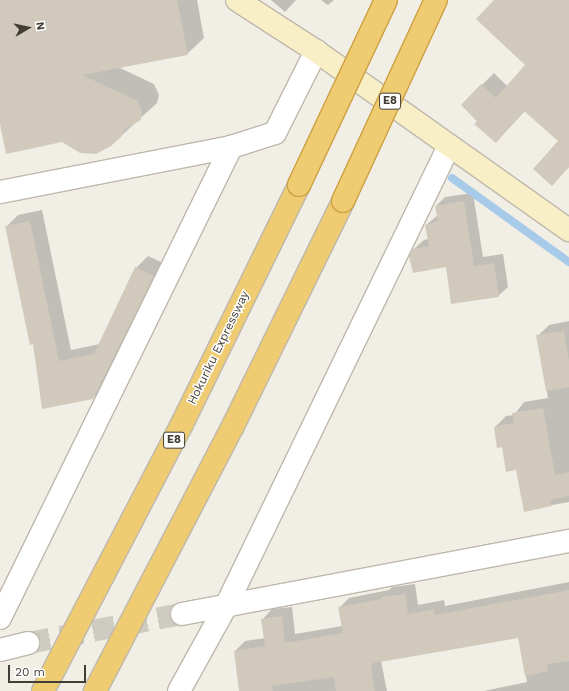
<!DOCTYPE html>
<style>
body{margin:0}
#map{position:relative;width:569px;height:691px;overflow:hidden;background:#f1eee5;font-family:"Work Sans",sans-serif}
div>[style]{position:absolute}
.shadow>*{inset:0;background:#0003}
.stream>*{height:8px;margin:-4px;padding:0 4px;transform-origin:4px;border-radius:4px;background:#a7cae8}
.building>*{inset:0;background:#d1c9bc}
.street-tunnel>*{height:22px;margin-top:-11px;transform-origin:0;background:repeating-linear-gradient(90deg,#cecbc2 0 22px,transparent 0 33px)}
.roads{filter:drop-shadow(1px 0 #beb8ac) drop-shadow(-1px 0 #beb8ac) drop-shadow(0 1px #beb8ac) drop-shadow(0 -1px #beb8ac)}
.street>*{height:22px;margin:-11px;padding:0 11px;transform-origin:11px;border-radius:11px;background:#fff}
.secondary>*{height:22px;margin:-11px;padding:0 11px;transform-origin:11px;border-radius:11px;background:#f9efc7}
.highway>*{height:22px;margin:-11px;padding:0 11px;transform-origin:11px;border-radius:11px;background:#efcb72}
.bridges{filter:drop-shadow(1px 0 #cda043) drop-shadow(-1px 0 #cda043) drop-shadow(0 1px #cda043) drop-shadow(0 -1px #cda043)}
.highway-bridge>*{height:22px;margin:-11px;padding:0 11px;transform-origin:11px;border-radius:11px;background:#efcb72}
span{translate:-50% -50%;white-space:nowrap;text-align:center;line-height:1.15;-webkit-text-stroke:3px #fff;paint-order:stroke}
.shield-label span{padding:1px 3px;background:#fff;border:1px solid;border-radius:3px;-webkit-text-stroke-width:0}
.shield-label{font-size:11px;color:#423e35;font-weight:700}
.street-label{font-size:12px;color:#423e35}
.north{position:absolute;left:8px;top:8px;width:40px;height:40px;-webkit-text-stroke:3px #fff;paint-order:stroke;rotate:81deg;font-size:11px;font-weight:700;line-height:16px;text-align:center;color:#423e35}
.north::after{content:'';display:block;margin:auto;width:14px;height:18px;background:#423e35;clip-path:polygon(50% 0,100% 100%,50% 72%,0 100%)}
.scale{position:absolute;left:8px;top:665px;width:78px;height:18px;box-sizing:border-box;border:2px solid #423e35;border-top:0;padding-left:5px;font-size:12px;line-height:14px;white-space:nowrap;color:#423e35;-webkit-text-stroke:3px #fff;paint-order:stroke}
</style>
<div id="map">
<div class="shadow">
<div style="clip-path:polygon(0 0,197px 0,204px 38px,187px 54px,118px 67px,154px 84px,159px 95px,157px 103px,121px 136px,62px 141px,0 122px)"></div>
<div style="clip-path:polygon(271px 0,296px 0,285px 12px)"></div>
<div style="clip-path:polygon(321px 0,334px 0,328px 5px)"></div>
<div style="clip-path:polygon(495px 0,569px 0,569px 167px,552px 185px,560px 141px,525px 111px,496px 142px,462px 105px,494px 73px,508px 87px,527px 65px)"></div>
<div style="clip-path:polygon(473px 193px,483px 257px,503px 254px,508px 287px,498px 296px,414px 249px,424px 240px,428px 239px,426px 225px,438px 215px,436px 206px,445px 197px)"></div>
<div style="clip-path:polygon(42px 210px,71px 350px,100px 344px,136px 268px,148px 256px,165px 264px,105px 386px,93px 398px,34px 343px,6px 227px,18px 215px)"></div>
<div style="clip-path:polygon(569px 321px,569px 502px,525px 510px,517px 469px,495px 427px,506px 416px,514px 415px,524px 402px,548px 398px,538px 336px,549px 325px)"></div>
<div style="clip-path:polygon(569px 582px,569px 691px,484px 691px,527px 682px,519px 637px,381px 661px,387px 691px,240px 691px,235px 651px,245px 641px,265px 638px,262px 620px,272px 609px,292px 607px,295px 634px,342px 626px,339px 608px,349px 598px,389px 590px,392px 587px,415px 584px,418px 605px,444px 600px,445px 606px)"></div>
</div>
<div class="stream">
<div style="left:452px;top:178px;width:144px;rotate:35.7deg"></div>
</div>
<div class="building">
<div style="clip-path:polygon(0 0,177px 0,188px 55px,82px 75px,138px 101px,142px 112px,141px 120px,124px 130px,121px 137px,111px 146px,96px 154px,80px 153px,62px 142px,6px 154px,0 124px)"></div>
<div style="clip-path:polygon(494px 0,569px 0,569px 167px,552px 186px,533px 169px,558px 141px,524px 111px,496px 143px,474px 124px,477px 121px,461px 105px,481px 84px,496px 98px,525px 65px,476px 19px)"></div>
<div style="clip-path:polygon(464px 201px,474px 266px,494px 263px,499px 297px,451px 304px,446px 267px,413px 273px,409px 256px,413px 249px,429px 246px,425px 225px,438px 221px,435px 206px)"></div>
<div style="clip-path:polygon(30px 221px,59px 361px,94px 354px,135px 267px,154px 276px,93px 399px,42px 409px,33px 344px,30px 345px,5px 226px)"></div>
<div style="clip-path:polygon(564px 331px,569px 361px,569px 387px,546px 391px,536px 335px)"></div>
<div style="clip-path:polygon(543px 408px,555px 475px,569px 472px,569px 496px,550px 500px,552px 506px,524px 512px,516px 470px,506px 472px,502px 447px,497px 448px,494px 427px,514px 423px,512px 413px)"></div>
<div style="clip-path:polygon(569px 590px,569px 661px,547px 664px,548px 671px,525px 676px,518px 638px,374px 663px,371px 666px,375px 691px,336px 691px,334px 677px,272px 686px,273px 691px,239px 691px,234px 651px,265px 646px,261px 619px,282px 616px,285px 643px,343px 633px,338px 607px,381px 599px,381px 597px,405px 594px,408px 614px,434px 609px,435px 615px)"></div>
</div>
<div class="street-tunnel">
<div style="left:28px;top:643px;width:157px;rotate:-10.7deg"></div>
</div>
<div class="roads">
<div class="street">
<div style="left:0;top:192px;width:235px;rotate:-11deg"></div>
<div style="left:182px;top:614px;width:394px;rotate:-10.7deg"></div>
<div style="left:0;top:618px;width:525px;rotate:-63.87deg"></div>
<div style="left:231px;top:147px;width:46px;rotate:-17.7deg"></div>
<div style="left:275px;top:133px;width:92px;rotate:-63.4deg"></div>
<div style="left:0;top:650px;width:29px;rotate:-14deg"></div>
<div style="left:179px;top:691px;width:99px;rotate:-61.1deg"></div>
<div style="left:227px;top:604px;width:509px;rotate:-64.14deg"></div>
</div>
<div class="secondary">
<div style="left:237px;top:0;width:94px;rotate:32.8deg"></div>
<div style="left:316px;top:51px;width:310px;rotate:35.3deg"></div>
</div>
<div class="highway">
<div style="left:43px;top:691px;width:301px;rotate:-62.5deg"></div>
<div style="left:182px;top:424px;width:266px;rotate:-63.9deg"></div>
<div style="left:95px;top:691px;width:299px;rotate:-62.5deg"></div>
<div style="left:233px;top:426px;width:250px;rotate:-63.9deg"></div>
</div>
</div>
<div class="bridges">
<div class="highway-bridge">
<div style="left:299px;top:185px;width:204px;rotate:-64.8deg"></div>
<div style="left:343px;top:201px;width:221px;rotate:-65.2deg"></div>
</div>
</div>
<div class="shield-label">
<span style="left:390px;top:101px">E8</span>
<span style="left:174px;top:440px">E8</span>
</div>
<div class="street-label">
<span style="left:219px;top:348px;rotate:-64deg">Hokuriku Expressway</span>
</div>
<div class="north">N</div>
<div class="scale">20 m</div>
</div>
